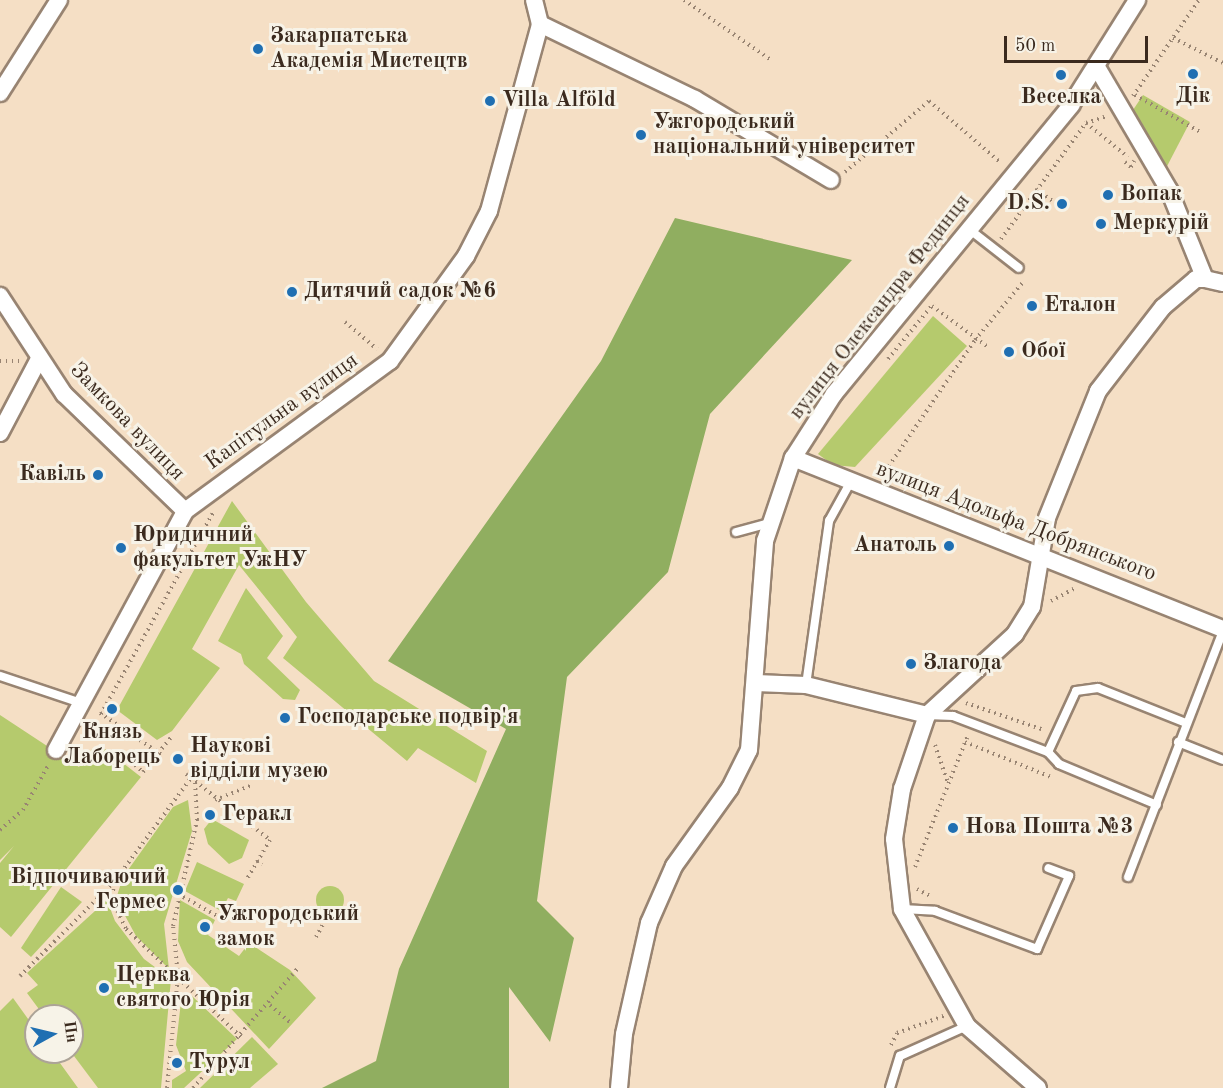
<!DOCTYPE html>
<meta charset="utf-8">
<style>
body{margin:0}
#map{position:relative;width:1223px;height:1088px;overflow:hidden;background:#f5dfc5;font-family:"Old Standard TT",serif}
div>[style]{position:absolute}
.green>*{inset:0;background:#b5ca6d}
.round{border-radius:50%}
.forest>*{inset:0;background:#90ae60}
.path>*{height:4px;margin-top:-2px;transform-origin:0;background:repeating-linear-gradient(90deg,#988472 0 1.5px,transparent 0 6px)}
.roads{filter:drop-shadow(2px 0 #988472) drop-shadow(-2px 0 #988472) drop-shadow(0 2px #988472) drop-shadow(0 -2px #988472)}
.lane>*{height:8px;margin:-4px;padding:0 4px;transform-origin:4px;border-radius:4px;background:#fff}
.street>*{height:16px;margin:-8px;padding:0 8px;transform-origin:8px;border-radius:8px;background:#fff}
.dots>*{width:16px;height:16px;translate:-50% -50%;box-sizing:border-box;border:3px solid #f7f3e8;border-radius:50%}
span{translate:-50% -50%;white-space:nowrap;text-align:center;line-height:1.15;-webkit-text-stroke:6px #f7f3e8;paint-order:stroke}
.poi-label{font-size:22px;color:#3b2a1e;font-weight:700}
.left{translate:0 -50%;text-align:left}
.right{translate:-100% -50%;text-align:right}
.street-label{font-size:22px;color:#3b2a1e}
.north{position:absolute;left:24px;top:1004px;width:60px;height:60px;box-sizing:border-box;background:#f7f3e8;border:2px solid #aca397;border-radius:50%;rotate:82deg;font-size:16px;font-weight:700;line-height:24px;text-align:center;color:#3b2a1e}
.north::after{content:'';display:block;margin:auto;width:21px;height:27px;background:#1f6fb2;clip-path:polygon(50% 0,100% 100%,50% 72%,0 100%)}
.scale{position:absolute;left:1004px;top:36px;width:144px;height:27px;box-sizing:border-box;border:3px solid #3b2a1e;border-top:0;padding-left:8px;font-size:18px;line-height:21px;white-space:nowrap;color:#3b2a1e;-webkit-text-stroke:4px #f7f3e8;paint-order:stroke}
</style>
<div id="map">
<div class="green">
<div style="clip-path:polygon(1143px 95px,1190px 122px,1164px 172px,1131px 113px)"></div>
<div style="clip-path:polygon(933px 316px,967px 346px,855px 467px,833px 465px,818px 454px)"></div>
<div style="clip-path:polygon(232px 501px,306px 602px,374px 681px,487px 751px,476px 783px,418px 748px,407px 761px,283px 658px,297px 637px,239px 565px,192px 649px,220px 668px,172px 731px,157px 740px,117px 710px)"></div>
<div style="clip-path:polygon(246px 588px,283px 636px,267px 658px,300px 690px,295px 700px,283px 699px,244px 664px,241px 654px,218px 641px)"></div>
<div style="clip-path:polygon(0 715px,79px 767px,92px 749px,100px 755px,105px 749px,141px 777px,11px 937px,0 927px,0 863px,14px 846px,0 860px)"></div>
<div style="clip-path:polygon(188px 800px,192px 831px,164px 924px,169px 969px,136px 936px,116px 899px,123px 877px,173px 807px)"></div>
<div style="clip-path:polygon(212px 819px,249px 840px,242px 858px,229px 864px,208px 844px,204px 829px)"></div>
<div style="clip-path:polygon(197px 862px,244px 884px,236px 901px,228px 898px,221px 911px,185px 891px)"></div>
<div class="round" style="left:316px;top:886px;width:28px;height:28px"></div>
<div style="clip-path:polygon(61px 887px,82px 902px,31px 957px,21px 948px)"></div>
<div style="clip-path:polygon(107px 900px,115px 921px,144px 959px,171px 979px,161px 1088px,98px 1088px,71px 1052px,72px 1016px,44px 1016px,27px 993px,38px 985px,27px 973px)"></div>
<div style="clip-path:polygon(180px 900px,215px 920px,208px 935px,239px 956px,249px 943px,290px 970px,316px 998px,269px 1049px,187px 962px,178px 941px)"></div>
<div style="clip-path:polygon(182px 993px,191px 995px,237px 1039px,184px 1088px,172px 1088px,172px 1080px,186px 1071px,176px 1045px)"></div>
<div style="clip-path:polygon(13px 998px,36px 1030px,36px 1052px,52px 1052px,78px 1088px,0 1088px,0 1011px)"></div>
<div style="clip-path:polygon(252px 1037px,278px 1064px,250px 1088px,200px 1088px)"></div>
</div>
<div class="forest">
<div style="clip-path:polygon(675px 218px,852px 260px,710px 414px,668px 572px,567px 677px,537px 901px,574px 938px,550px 1042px,509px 987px,509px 1088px,322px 1088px,376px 1061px,399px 969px,506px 729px,388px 661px,601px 361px)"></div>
</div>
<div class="path">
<div style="left:684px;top:0;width:106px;rotate:34.6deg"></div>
<div style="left:1173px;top:38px;width:56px;rotate:26.6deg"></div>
<div style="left:1135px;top:95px;width:77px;rotate:29.6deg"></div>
<div style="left:1133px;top:96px;width:116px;rotate:-55.5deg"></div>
<div style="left:1086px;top:123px;width:54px;rotate:39deg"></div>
<div style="left:1125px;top:162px;width:8px;rotate:40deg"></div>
<div style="left:1131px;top:167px;width:7px;rotate:-63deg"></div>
<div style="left:845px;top:172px;width:110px;rotate:-40.2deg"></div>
<div style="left:929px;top:101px;width:95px;rotate:40.7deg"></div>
<div style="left:1036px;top:189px;width:22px;rotate:36deg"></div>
<div style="left:934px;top:228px;width:11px;rotate:38deg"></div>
<div style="left:1001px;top:239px;width:144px;rotate:-53.8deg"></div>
<div style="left:1086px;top:123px;width:23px;rotate:-18deg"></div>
<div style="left:932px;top:306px;width:69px;rotate:36.2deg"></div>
<div style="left:345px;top:322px;width:42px;rotate:40.2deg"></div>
<div style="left:888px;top:359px;width:72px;rotate:-50.6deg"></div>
<div style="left:0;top:361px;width:20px"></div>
<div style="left:882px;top:476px;width:165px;rotate:-55.6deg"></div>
<div style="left:975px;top:340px;width:77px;rotate:-50.3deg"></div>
<div style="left:1051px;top:601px;width:26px;rotate:-28deg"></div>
<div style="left:966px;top:703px;width:83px;rotate:19.1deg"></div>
<div style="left:100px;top:713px;width:75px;rotate:34.1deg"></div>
<div style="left:101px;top:714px;width:230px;rotate:-60.9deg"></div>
<div style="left:965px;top:742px;width:95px;rotate:22.2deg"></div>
<div style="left:935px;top:745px;width:40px;rotate:71.1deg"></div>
<div style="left:135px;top:765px;width:11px;rotate:41deg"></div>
<div style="left:143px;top:772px;width:46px;rotate:-51.1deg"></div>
<div style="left:186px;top:774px;width:107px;rotate:38.2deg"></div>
<div style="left:270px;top:840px;width:45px;rotate:120.5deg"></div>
<div style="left:215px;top:800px;width:38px;rotate:-22deg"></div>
<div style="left:0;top:830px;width:30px;rotate:-41deg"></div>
<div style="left:23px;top:810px;width:53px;rotate:-60.5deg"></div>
<div style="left:257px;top:861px;width:6px;rotate:31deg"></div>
<div style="left:915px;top:867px;width:142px;rotate:-68.1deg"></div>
<div style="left:114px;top:883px;width:17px;rotate:97deg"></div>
<div style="left:112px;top:900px;width:32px;rotate:64deg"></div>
<div style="left:126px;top:929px;width:159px;rotate:43.2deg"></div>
<div style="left:917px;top:889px;width:17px;rotate:28deg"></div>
<div style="left:178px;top:894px;width:47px;rotate:29.3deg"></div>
<div style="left:316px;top:937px;width:23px;rotate:-61deg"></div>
<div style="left:20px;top:976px;width:133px;rotate:-45deg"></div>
<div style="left:114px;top:882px;width:129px;rotate:-53.5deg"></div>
<div style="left:270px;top:1005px;width:29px;rotate:41deg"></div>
<div style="left:891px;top:1045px;width:13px;rotate:-63deg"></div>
<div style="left:897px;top:1033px;width:50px;rotate:-19.9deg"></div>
<div style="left:167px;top:1088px;width:113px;rotate:-84.4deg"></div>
<div style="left:178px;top:976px;width:50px;rotate:-95.7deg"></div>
<div style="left:173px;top:926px;width:109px;rotate:-77.2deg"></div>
<div style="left:197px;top:820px;width:39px;rotate:-93deg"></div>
<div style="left:193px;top:1088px;width:159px;rotate:-48.8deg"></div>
</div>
<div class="roads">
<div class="lane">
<div style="left:969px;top:229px;width:63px;rotate:38deg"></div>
<div style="left:736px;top:532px;width:34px;rotate:-15deg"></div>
<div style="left:0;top:676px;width:85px;rotate:18.4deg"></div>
<div style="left:806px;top:685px;width:166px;rotate:-82deg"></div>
<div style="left:829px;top:521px;width:43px;rotate:-61.1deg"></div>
<div style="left:927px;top:715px;width:26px;rotate:2deg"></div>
<div style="left:953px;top:716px;width:102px;rotate:20.8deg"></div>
<div style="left:1048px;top:752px;width:16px;rotate:47deg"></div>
<div style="left:1059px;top:764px;width:106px;rotate:22.7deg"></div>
<div style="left:1178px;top:742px;width:48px;rotate:21.8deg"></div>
<div style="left:1048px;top:752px;width:67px;rotate:-65.3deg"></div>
<div style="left:1076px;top:691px;width:22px;rotate:-8deg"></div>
<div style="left:1098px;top:688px;width:95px;rotate:21.7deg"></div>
<div style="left:1128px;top:877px;width:264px;rotate:-68.9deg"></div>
<div style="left:902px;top:909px;width:33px;rotate:3deg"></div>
<div style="left:935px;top:911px;width:109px;rotate:20.4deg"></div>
<div style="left:1037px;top:949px;width:80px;rotate:-66.3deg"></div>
<div style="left:1069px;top:876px;width:22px;rotate:-159deg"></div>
<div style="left:890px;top:1088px;width:34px;rotate:-73deg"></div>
<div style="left:900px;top:1056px;width:73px;rotate:-24.1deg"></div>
</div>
<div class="street">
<div style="left:540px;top:24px;width:172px;rotate:25.8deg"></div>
<div style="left:695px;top:99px;width:158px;rotate:30.8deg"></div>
<div style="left:1098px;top:69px;width:140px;rotate:59.6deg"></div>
<div style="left:1169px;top:190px;width:96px;rotate:68deg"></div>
<div style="left:1205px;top:279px;width:18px;rotate:13deg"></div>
<div style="left:0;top:93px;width:110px;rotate:-57.6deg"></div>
<div style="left:0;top:296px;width:117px;rotate:56.9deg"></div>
<div style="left:64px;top:394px;width:168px;rotate:44deg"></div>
<div style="left:0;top:433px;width:81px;rotate:-62.2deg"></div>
<div style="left:793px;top:458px;width:463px;rotate:21.7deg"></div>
<div style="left:756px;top:683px;width:50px;rotate:2.3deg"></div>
<div style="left:806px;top:685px;width:125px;rotate:13.9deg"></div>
<div style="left:56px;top:750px;width:272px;rotate:-61.6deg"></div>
<div style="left:185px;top:511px;width:254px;rotate:-36.2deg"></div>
<div style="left:390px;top:361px;width:130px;rotate:-54.1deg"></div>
<div style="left:466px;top:256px;width:51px;rotate:-62.9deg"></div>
<div style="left:489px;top:211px;width:194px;rotate:-74.7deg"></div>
<div style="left:540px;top:24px;width:25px;rotate:-104deg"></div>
<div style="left:619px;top:1088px;width:54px;rotate:-84.7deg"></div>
<div style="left:624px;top:1034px;width:114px;rotate:-77.3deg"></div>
<div style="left:649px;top:923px;width:62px;rotate:-66.3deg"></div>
<div style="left:674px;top:866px;width:96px;rotate:-54.3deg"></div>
<div style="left:730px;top:788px;width:42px;rotate:-63.4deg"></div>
<div style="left:749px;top:750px;width:210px;rotate:-85.6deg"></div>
<div style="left:765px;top:541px;width:88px;rotate:-71.4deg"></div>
<div style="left:793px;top:458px;width:76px;rotate:-57.4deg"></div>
<div style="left:834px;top:394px;width:374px;rotate:-50.6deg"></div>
<div style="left:1071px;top:105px;width:124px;rotate:-57.8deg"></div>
<div style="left:1038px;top:1088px;width:94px;rotate:-138.9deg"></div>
<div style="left:967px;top:1026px;width:134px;rotate:-119.1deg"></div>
<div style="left:902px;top:909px;width:70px;rotate:-96.5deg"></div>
<div style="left:894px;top:839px;width:51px;rotate:-80.9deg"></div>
<div style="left:902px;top:789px;width:78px;rotate:-71.3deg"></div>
<div style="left:927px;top:715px;width:120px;rotate:-42.6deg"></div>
<div style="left:1015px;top:634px;width:32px;rotate:-58deg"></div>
<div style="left:1032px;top:607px;width:90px;rotate:-80.4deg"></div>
<div style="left:1047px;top:518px;width:137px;rotate:-68.1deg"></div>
<div style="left:1098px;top:391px;width:106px;rotate:-52.3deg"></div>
<div style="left:1163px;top:307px;width:43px;rotate:-40.3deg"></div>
<div style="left:1196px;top:279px;width:9px"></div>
</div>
</div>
<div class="dots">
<div style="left:258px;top:49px;background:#1f6fb2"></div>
<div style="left:1193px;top:74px;background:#1f6fb2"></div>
<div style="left:1061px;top:75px;background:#1f6fb2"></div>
<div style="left:490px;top:101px;background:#1f6fb2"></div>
<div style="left:641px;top:135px;background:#1f6fb2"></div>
<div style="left:1108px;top:195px;background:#1f6fb2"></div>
<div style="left:1062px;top:204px;background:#1f6fb2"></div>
<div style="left:1101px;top:224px;background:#1f6fb2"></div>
<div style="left:292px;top:292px;background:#1f6fb2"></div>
<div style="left:1032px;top:306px;background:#1f6fb2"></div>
<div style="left:1009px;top:352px;background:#1f6fb2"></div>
<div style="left:98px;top:475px;background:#1f6fb2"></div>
<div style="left:949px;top:546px;background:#1f6fb2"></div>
<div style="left:121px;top:548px;background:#1f6fb2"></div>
<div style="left:911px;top:664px;background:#1f6fb2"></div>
<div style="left:112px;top:709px;background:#1f6fb2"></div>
<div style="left:285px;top:718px;background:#1f6fb2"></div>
<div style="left:178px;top:759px;background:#1f6fb2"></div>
<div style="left:210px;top:815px;background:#1f6fb2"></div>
<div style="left:953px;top:828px;background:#1f6fb2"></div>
<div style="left:178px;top:890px;background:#1f6fb2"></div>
<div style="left:205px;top:927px;background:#1f6fb2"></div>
<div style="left:104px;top:988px;background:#1f6fb2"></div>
<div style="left:177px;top:1063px;background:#1f6fb2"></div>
</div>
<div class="poi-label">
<span class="left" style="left:270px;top:49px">Закарпатська<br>Академія Мистецтв</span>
<span style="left:1193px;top:97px">Дік</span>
<span style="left:1061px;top:98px">Веселка</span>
<span class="left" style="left:502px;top:101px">Villa Alföld</span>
<span class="left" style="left:653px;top:135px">Ужгородський<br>національний університет</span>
<span class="left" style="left:1120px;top:195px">Вопак</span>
<span class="right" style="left:1050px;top:204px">D.S.</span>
<span class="left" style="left:1113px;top:224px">Меркурій</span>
<span class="left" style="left:304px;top:292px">Дитячий садок №6</span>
<span class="left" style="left:1044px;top:306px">Еталон</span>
<span class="left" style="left:1021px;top:352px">Обої</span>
<span class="right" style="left:86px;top:475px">Кавіль</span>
<span class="left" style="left:133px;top:548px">Юридичний<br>факультет УжНУ</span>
<span class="right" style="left:937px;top:546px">Анатоль</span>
<span class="left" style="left:923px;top:664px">Злагода</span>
<span class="left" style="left:297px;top:718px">Господарське подвір'я</span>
<span style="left:112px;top:745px">Князь<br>Лаборець</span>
<span class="left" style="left:190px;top:759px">Наукові<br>відділи музею</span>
<span class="left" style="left:222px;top:815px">Геракл</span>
<span class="left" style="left:965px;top:828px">Нова Пошта №3</span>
<span class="right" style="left:166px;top:890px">Відпочиваючий<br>Гермес</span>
<span class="left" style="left:217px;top:927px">Ужгородський<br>замок</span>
<span class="left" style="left:116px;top:988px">Церква<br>святого Юрія</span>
<span class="left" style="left:189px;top:1063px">Турул</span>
</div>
<div class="street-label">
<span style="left:880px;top:307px;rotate:-52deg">вулиця Олександра Фединця</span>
<span style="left:282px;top:412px;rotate:-36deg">Капітульна вулиця</span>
<span style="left:127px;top:422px;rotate:46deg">Замкова вулиця</span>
<span style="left:1016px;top:522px;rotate:21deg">вулиця Адольфа Добрянського</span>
</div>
<div class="north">Пн</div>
<div class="scale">50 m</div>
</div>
